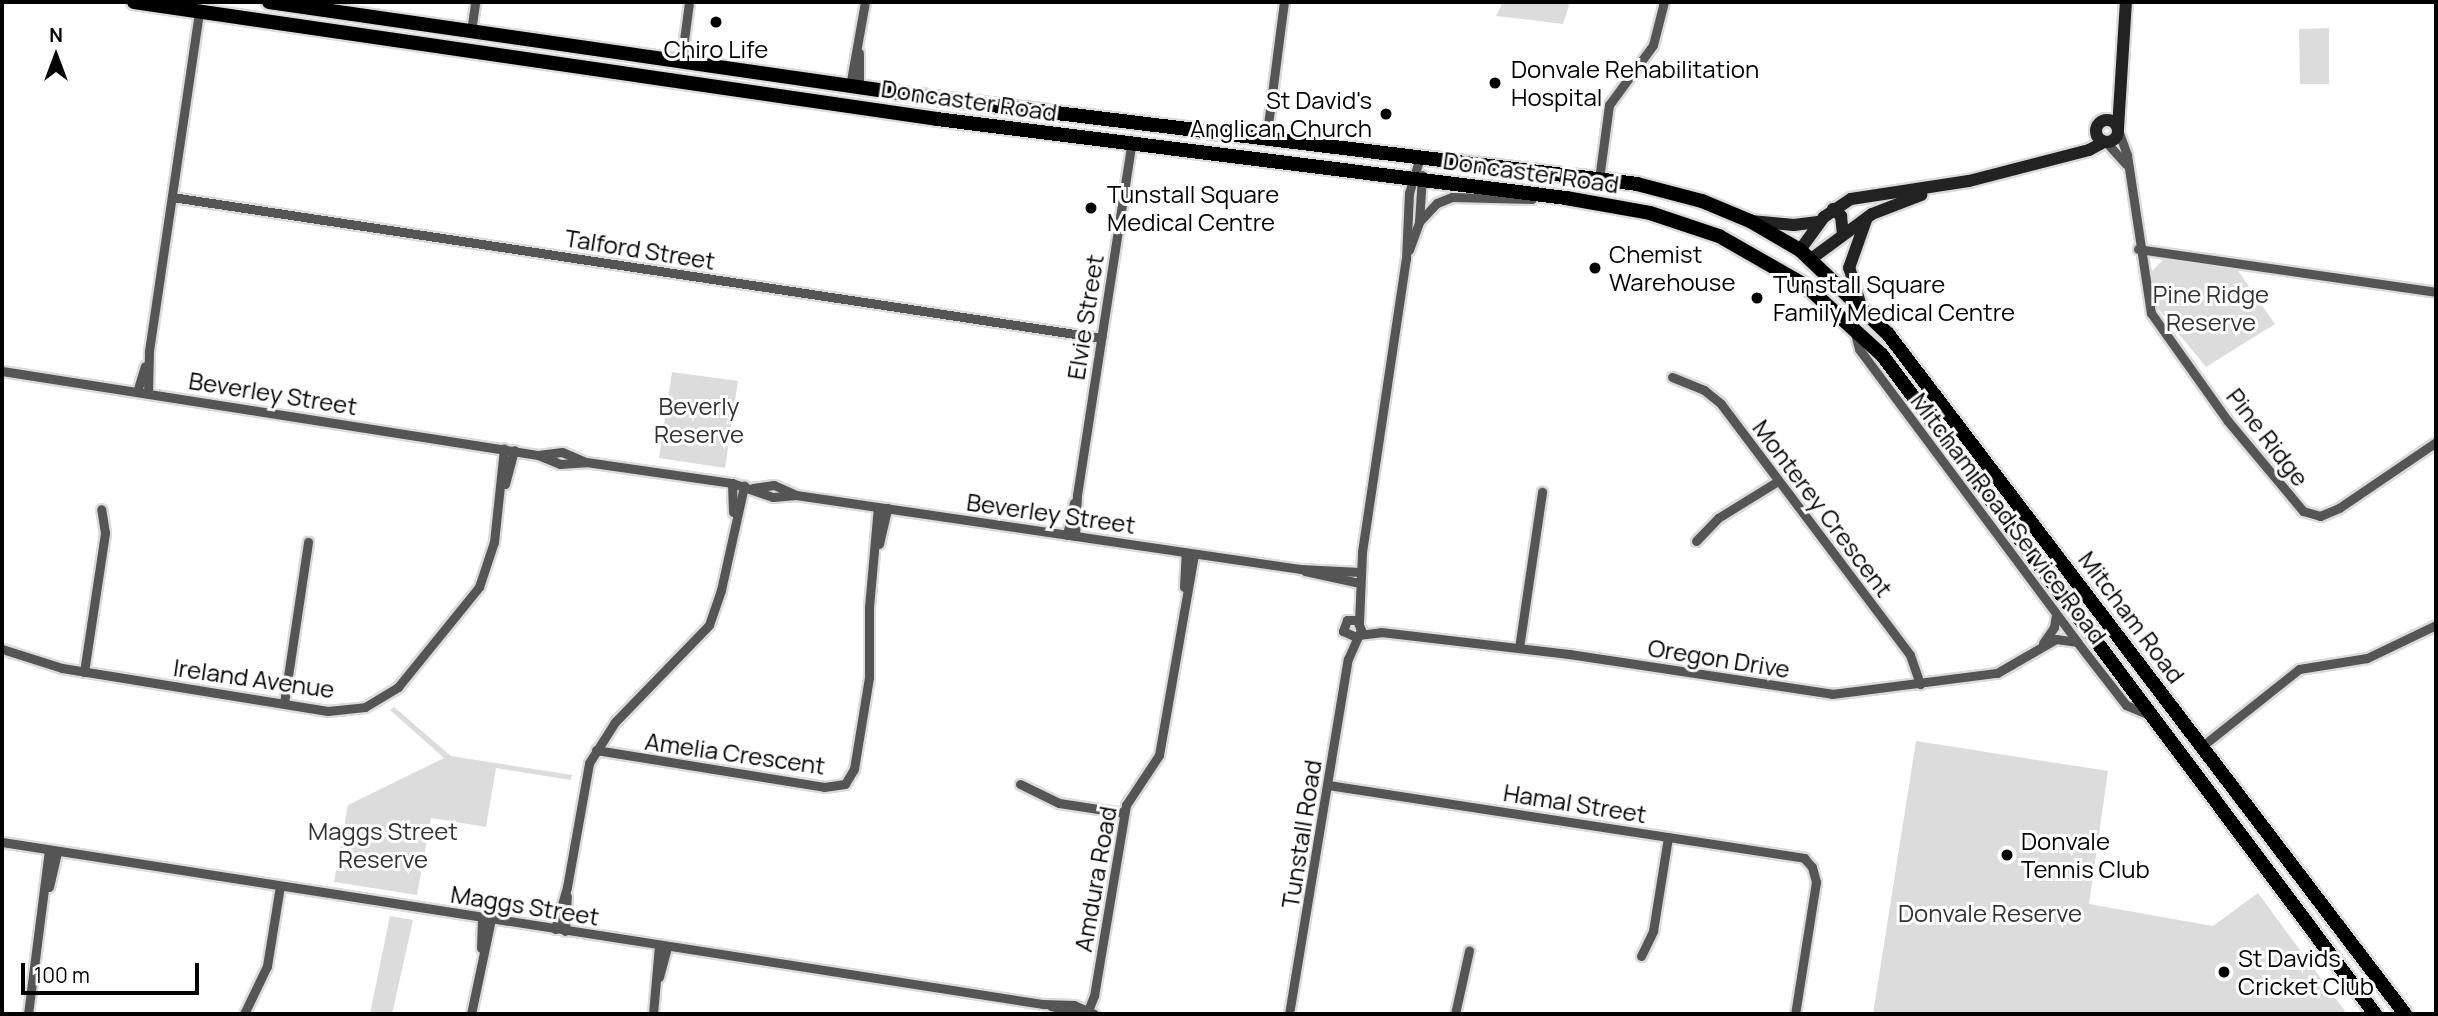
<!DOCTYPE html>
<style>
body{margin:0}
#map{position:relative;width:2438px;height:1016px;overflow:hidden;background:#fff;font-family:Manrope,sans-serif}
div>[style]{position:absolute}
.green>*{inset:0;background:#dcdcdc}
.roads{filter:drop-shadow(2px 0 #dbdbdb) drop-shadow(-2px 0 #dbdbdb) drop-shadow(0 2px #dbdbdb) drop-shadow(0 -2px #dbdbdb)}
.street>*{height:9px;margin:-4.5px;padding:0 4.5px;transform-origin:4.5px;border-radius:4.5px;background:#555}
.secondary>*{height:12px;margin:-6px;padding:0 6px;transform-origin:6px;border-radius:6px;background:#222}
.secondary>.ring{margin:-6px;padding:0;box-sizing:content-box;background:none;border:12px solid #222;border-radius:50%}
.primary>*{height:14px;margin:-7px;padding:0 7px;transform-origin:7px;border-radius:7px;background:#000}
.dots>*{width:19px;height:19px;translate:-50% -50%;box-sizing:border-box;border:4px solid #fff;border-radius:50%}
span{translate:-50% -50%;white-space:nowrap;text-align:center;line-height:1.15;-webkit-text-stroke:6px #fff;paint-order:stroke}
.poi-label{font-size:24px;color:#000}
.left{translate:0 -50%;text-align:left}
.right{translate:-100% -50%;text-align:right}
.street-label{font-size:24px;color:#000}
.park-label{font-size:24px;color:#333}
.frame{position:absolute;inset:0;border:4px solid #000;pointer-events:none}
.north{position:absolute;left:21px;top:21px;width:70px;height:70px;-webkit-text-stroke:5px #fff;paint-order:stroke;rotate:0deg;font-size:19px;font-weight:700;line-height:28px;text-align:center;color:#000}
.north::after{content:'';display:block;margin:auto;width:24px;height:32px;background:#000;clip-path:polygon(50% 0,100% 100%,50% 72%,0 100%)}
.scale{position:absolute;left:21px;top:963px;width:178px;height:32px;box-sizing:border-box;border:4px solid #000;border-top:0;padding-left:9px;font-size:21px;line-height:24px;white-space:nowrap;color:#000;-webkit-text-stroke:5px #fff;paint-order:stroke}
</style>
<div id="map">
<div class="green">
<div style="clip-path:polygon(1503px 2px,1570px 2px,1563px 24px,1496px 16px)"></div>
<div style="clip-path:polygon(2329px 28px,2329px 84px,2300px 84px,2299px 29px)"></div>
<div style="clip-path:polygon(2164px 259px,2236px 268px,2275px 324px,2206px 367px,2154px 304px,2150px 273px)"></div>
<div style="clip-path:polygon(672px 372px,738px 381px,725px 468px,659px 458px)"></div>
<div style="clip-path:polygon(394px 707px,451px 756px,572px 775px,571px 780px,496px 768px,486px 827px,431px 818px,417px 895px,334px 882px,348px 805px,444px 758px,390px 710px)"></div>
<div style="clip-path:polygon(1916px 741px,2108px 771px,2089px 904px,2213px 926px,2258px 893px,2347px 1014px,1873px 1014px)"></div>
<div style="clip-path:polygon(390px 916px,413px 920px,392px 1014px,370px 1014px)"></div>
</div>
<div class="roads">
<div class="street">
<div style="left:471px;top:32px;width:30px;rotate:-82deg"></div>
<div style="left:681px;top:63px;width:62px;rotate:-82.5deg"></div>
<div style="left:850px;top:86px;width:85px;rotate:-79.9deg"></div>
<div style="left:859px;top:88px;width:35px;rotate:-90deg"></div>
<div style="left:2118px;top:130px;width:27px;rotate:70deg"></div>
<div style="left:2127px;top:155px;width:160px;rotate:81.4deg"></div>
<div style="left:2151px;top:313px;width:131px;rotate:54.6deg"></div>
<div style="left:2227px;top:420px;width:119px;rotate:50.1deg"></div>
<div style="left:2303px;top:511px;width:18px;rotate:16deg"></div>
<div style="left:2320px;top:516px;width:21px;rotate:-23deg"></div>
<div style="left:2339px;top:508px;width:117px;rotate:-34.2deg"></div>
<div style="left:1266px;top:140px;width:139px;rotate:-82.6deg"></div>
<div style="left:2106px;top:142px;width:30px;rotate:48deg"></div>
<div style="left:1599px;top:179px;width:75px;rotate:-82.3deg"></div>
<div style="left:1609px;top:105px;width:74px;rotate:-53.7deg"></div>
<div style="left:1653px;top:45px;width:44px;rotate:-75.7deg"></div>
<div style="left:172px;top:197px;width:940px;rotate:8.63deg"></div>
<div style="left:1419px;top:222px;width:26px;rotate:-47deg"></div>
<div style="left:1437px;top:203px;width:16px;rotate:-22deg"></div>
<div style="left:1452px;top:197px;width:80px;rotate:1.4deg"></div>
<div style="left:2138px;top:249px;width:301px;rotate:8.2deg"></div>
<div style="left:1409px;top:250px;width:30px;rotate:-70deg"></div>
<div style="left:1419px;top:222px;width:47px;rotate:-86.3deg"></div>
<div style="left:1854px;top:330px;width:20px;rotate:75deg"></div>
<div style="left:1859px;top:349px;width:365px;rotate:53.3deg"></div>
<div style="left:2077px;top:642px;width:80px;rotate:52.1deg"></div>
<div style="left:2126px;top:705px;width:26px;rotate:23deg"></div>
<div style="left:2px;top:371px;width:543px;rotate:8.91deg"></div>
<div style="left:538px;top:455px;width:24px;rotate:-7deg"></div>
<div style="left:562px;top:452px;width:26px;rotate:23deg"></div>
<div style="left:586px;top:462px;width:148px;rotate:8.2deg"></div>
<div style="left:732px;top:483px;width:43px;rotate:18.9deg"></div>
<div style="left:773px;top:497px;width:23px;rotate:-5deg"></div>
<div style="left:796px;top:495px;width:509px;rotate:8.35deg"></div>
<div style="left:1300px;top:569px;width:60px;rotate:2.9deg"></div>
<div style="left:1672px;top:377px;width:35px;rotate:22deg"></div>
<div style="left:1704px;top:390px;width:22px;rotate:39deg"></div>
<div style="left:1721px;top:404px;width:314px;rotate:53deg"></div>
<div style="left:1910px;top:655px;width:31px;rotate:71deg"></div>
<div style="left:137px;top:392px;width:27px;rotate:-73deg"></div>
<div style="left:148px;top:393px;width:42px;rotate:-88.6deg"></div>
<div style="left:149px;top:351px;width:343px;rotate:-81.6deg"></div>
<div style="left:538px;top:455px;width:24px;rotate:22deg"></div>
<div style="left:560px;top:464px;width:26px;rotate:-4deg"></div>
<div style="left:732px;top:483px;width:29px;rotate:88deg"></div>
<div style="left:505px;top:484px;width:35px;rotate:-75deg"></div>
<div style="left:753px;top:488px;width:21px;rotate:-8deg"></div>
<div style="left:774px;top:485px;width:24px;rotate:24deg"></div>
<div style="left:1067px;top:535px;width:33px;rotate:-78deg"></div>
<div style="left:1075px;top:536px;width:41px;rotate:-87.2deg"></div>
<div style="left:1077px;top:495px;width:354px;rotate:-81.2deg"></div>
<div style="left:1696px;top:541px;width:32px;rotate:-46deg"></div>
<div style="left:1718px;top:518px;width:70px;rotate:-31.7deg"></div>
<div style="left:879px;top:544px;width:37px;rotate:-77deg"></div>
<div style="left:1305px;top:571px;width:55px;rotate:12.5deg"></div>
<div style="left:1184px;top:587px;width:34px;rotate:-87deg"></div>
<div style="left:1359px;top:622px;width:70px;rotate:-87.5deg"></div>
<div style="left:1362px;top:552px;width:296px;rotate:-81.5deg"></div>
<div style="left:1406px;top:259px;width:66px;rotate:-87.4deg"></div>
<div style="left:1409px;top:193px;width:38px;rotate:-73deg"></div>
<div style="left:1358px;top:635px;width:23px;rotate:-7deg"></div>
<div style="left:1381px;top:632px;width:189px;rotate:6.7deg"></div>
<div style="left:1569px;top:654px;width:266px;rotate:8.6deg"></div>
<div style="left:1832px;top:694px;width:166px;rotate:-7.3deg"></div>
<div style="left:1997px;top:673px;width:68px;rotate:-30deg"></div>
<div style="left:2056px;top:639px;width:21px;rotate:8deg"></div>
<div style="left:2043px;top:643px;width:19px;rotate:-55deg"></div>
<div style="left:2054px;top:627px;width:13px;rotate:-81deg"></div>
<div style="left:1519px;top:648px;width:158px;rotate:-81.6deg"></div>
<div style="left:2px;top:649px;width:63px;rotate:17.6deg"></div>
<div style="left:62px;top:668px;width:269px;rotate:9.2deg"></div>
<div style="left:328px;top:711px;width:37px;rotate:-6deg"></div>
<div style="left:365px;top:707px;width:39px;rotate:-31deg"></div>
<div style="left:398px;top:687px;width:129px;rotate:-51deg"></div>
<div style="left:479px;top:587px;width:47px;rotate:-71.6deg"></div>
<div style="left:494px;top:542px;width:94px;rotate:-83.9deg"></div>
<div style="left:84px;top:672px;width:141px;rotate:-81.4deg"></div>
<div style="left:105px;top:533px;width:24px;rotate:-99deg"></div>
<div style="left:284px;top:703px;width:163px;rotate:-81.5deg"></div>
<div style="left:2201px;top:747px;width:125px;rotate:-38.5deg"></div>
<div style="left:2299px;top:669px;width:69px;rotate:-9.2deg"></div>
<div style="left:2367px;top:658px;width:76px;rotate:-25.6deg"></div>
<div style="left:596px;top:750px;width:231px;rotate:9.2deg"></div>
<div style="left:824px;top:787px;width:21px;rotate:-8deg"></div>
<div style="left:845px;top:784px;width:17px;rotate:-59deg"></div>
<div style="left:854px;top:769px;width:93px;rotate:-80.7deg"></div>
<div style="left:869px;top:677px;width:70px;rotate:-90deg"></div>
<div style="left:869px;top:607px;width:100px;rotate:-84.9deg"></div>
<div style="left:1020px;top:784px;width:43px;rotate:26deg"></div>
<div style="left:1059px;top:803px;width:66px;rotate:8.7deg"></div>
<div style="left:1328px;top:785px;width:482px;rotate:8.7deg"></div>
<div style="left:1804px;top:858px;width:12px;rotate:48deg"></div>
<div style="left:1812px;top:867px;width:16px;rotate:75deg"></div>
<div style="left:1816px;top:882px;width:134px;rotate:99deg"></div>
<div style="left:2px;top:842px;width:1054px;rotate:8.85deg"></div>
<div style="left:1043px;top:1004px;width:31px;rotate:2deg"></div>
<div style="left:1074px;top:1005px;width:22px;rotate:24deg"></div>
<div style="left:49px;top:887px;width:37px;rotate:-77deg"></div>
<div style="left:555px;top:929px;width:44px;rotate:-74.1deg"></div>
<div style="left:567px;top:887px;width:126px;rotate:-79.9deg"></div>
<div style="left:589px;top:763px;width:49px;rotate:-57.6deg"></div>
<div style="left:615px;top:722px;width:135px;rotate:-45.9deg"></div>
<div style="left:709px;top:625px;width:37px;rotate:-71deg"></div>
<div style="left:721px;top:590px;width:107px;rotate:-77.5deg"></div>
<div style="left:565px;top:931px;width:35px;rotate:-87deg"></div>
<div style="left:481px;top:948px;width:30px;rotate:-88deg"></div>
<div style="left:1641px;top:956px;width:28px;rotate:-64deg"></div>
<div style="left:1653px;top:931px;width:95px;rotate:-80.9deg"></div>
<div style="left:659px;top:977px;width:31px;rotate:-75deg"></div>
<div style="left:1051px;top:1006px;width:37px;rotate:13deg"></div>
<div style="left:1087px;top:1013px;width:18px;rotate:-68deg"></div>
<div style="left:1094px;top:996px;width:194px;rotate:-80.5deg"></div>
<div style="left:1126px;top:805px;width:60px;rotate:-56.6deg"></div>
<div style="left:1159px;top:755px;width:204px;rotate:-80.1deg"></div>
<div style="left:28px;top:1014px;width:165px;rotate:-82.7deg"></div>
<div style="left:244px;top:1014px;width:53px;rotate:-64.4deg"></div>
<div style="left:267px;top:966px;width:81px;rotate:-80.8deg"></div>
<div style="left:471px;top:1014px;width:97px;rotate:-78.1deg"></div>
<div style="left:653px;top:1014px;width:69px;rotate:-85deg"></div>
<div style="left:1289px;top:1014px;width:360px;rotate:-80.6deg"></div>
<div style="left:1348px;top:659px;width:32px;rotate:-66deg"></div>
<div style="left:1361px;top:630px;width:11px;rotate:-112deg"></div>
<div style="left:1357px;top:620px;width:10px;rotate:180deg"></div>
<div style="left:1347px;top:620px;width:12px;rotate:110deg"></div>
<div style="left:1343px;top:631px;width:14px;rotate:25deg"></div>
<div style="left:1455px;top:1014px;width:65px;rotate:-77.5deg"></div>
</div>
<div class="secondary">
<div class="ring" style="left:2096px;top:120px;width:10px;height:10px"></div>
<div style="left:2118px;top:128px;width:126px;rotate:-86.4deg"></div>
<div style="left:1833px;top:209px;width:11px;rotate:41deg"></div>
<div style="left:1841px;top:216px;width:18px;rotate:84deg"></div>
<div style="left:1751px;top:221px;width:43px;rotate:5.3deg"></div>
<div style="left:1794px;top:225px;width:24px;rotate:-7deg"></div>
<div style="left:1800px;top:250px;width:41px;rotate:-54deg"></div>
<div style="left:1824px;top:217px;width:32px;rotate:-34deg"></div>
<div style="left:1851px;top:199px;width:119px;rotate:-8.7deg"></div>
<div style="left:1969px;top:181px;width:124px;rotate:-14.5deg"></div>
<div style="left:2089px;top:150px;width:17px;rotate:-28deg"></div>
<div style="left:1811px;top:259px;width:76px;rotate:-36.4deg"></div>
<div style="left:1872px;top:214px;width:53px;rotate:-21.2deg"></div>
<div style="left:1860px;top:303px;width:37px;rotate:-107deg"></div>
<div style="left:1849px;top:268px;width:51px;rotate:-70.5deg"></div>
</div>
<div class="primary">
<div style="left:134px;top:2px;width:811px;rotate:8.29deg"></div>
<div style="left:937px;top:119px;width:634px;rotate:7.16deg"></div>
<div style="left:1566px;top:198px;width:85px;rotate:10.1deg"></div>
<div style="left:1650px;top:213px;width:73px;rotate:18.4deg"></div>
<div style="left:1719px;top:236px;width:99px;rotate:29.7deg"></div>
<div style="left:1805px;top:285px;width:104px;rotate:42.3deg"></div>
<div style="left:1882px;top:355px;width:823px;rotate:53.2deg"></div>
<div style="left:269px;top:2px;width:672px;rotate:8.21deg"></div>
<div style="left:934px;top:98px;width:708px;rotate:6.97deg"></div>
<div style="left:1637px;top:184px;width:67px;rotate:14.7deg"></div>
<div style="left:1702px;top:201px;width:52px;rotate:22.6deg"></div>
<div style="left:1750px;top:221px;width:58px;rotate:30.1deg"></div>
<div style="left:1800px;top:250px;width:122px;rotate:43.7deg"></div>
<div style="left:1888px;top:334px;width:854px;rotate:52.75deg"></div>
</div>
</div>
<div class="dots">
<div style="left:716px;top:22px;background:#000"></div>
<div style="left:1495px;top:83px;background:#000"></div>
<div style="left:1386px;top:114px;background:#000"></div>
<div style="left:1091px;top:208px;background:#000"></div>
<div style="left:1595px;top:268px;background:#000"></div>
<div style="left:1757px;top:298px;background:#000"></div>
<div style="left:2007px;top:855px;background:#000"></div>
<div style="left:2224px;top:972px;background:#000"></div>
</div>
<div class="poi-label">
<span style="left:716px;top:49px">Chiro Life</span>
<span class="left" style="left:1511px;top:83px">Donvale Rehabilitation<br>Hospital</span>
<span class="right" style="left:1372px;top:114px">St David's<br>Anglican Church</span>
<span class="left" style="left:1107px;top:208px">Tunstall Square<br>Medical Centre</span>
<span class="left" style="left:1609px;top:268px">Chemist<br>Warehouse</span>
<span class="left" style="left:1773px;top:298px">Tunstall Square<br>Family Medical Centre</span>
<span class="left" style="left:2021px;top:855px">Donvale<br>Tennis Club</span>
<span class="left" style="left:2238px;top:972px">St Davids<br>Cricket Club</span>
</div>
<div class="street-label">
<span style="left:969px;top:100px;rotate:8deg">Doncaster Road</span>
<span style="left:1531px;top:172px;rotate:8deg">Doncaster Road</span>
<span style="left:640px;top:249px;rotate:9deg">Talford Street</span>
<span style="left:1085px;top:317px;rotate:-81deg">Elvie Street</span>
<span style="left:273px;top:393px;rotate:9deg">Beverley Street</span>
<span style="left:2268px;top:437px;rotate:52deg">Pine Ridge</span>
<span style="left:1823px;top:508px;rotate:53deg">Monterey Crescent</span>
<span style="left:1051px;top:513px;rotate:8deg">Beverley Street</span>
<span style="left:2009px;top:518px;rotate:53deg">Mitcham Road Service Road</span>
<span style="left:2132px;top:617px;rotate:53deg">Mitcham Road</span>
<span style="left:1719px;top:658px;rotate:9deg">Oregon Drive</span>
<span style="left:254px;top:678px;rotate:8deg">Ireland Avenue</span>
<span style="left:735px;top:753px;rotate:8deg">Amelia Crescent</span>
<span style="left:1575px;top:803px;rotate:9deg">Hamal Street</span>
<span style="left:1301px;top:834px;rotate:-81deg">Tunstall Road</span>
<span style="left:1095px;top:879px;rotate:-80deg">Amdura Road</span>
<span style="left:525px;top:905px;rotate:9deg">Maggs Street</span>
</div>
<div class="park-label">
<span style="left:2211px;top:308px">Pine Ridge<br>Reserve</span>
<span style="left:699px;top:420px">Beverly<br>Reserve</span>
<span style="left:383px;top:845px">Maggs Street<br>Reserve</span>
<span style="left:1990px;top:913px">Donvale Reserve</span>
</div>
<div class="frame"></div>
<div class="north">N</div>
<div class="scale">100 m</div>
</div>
